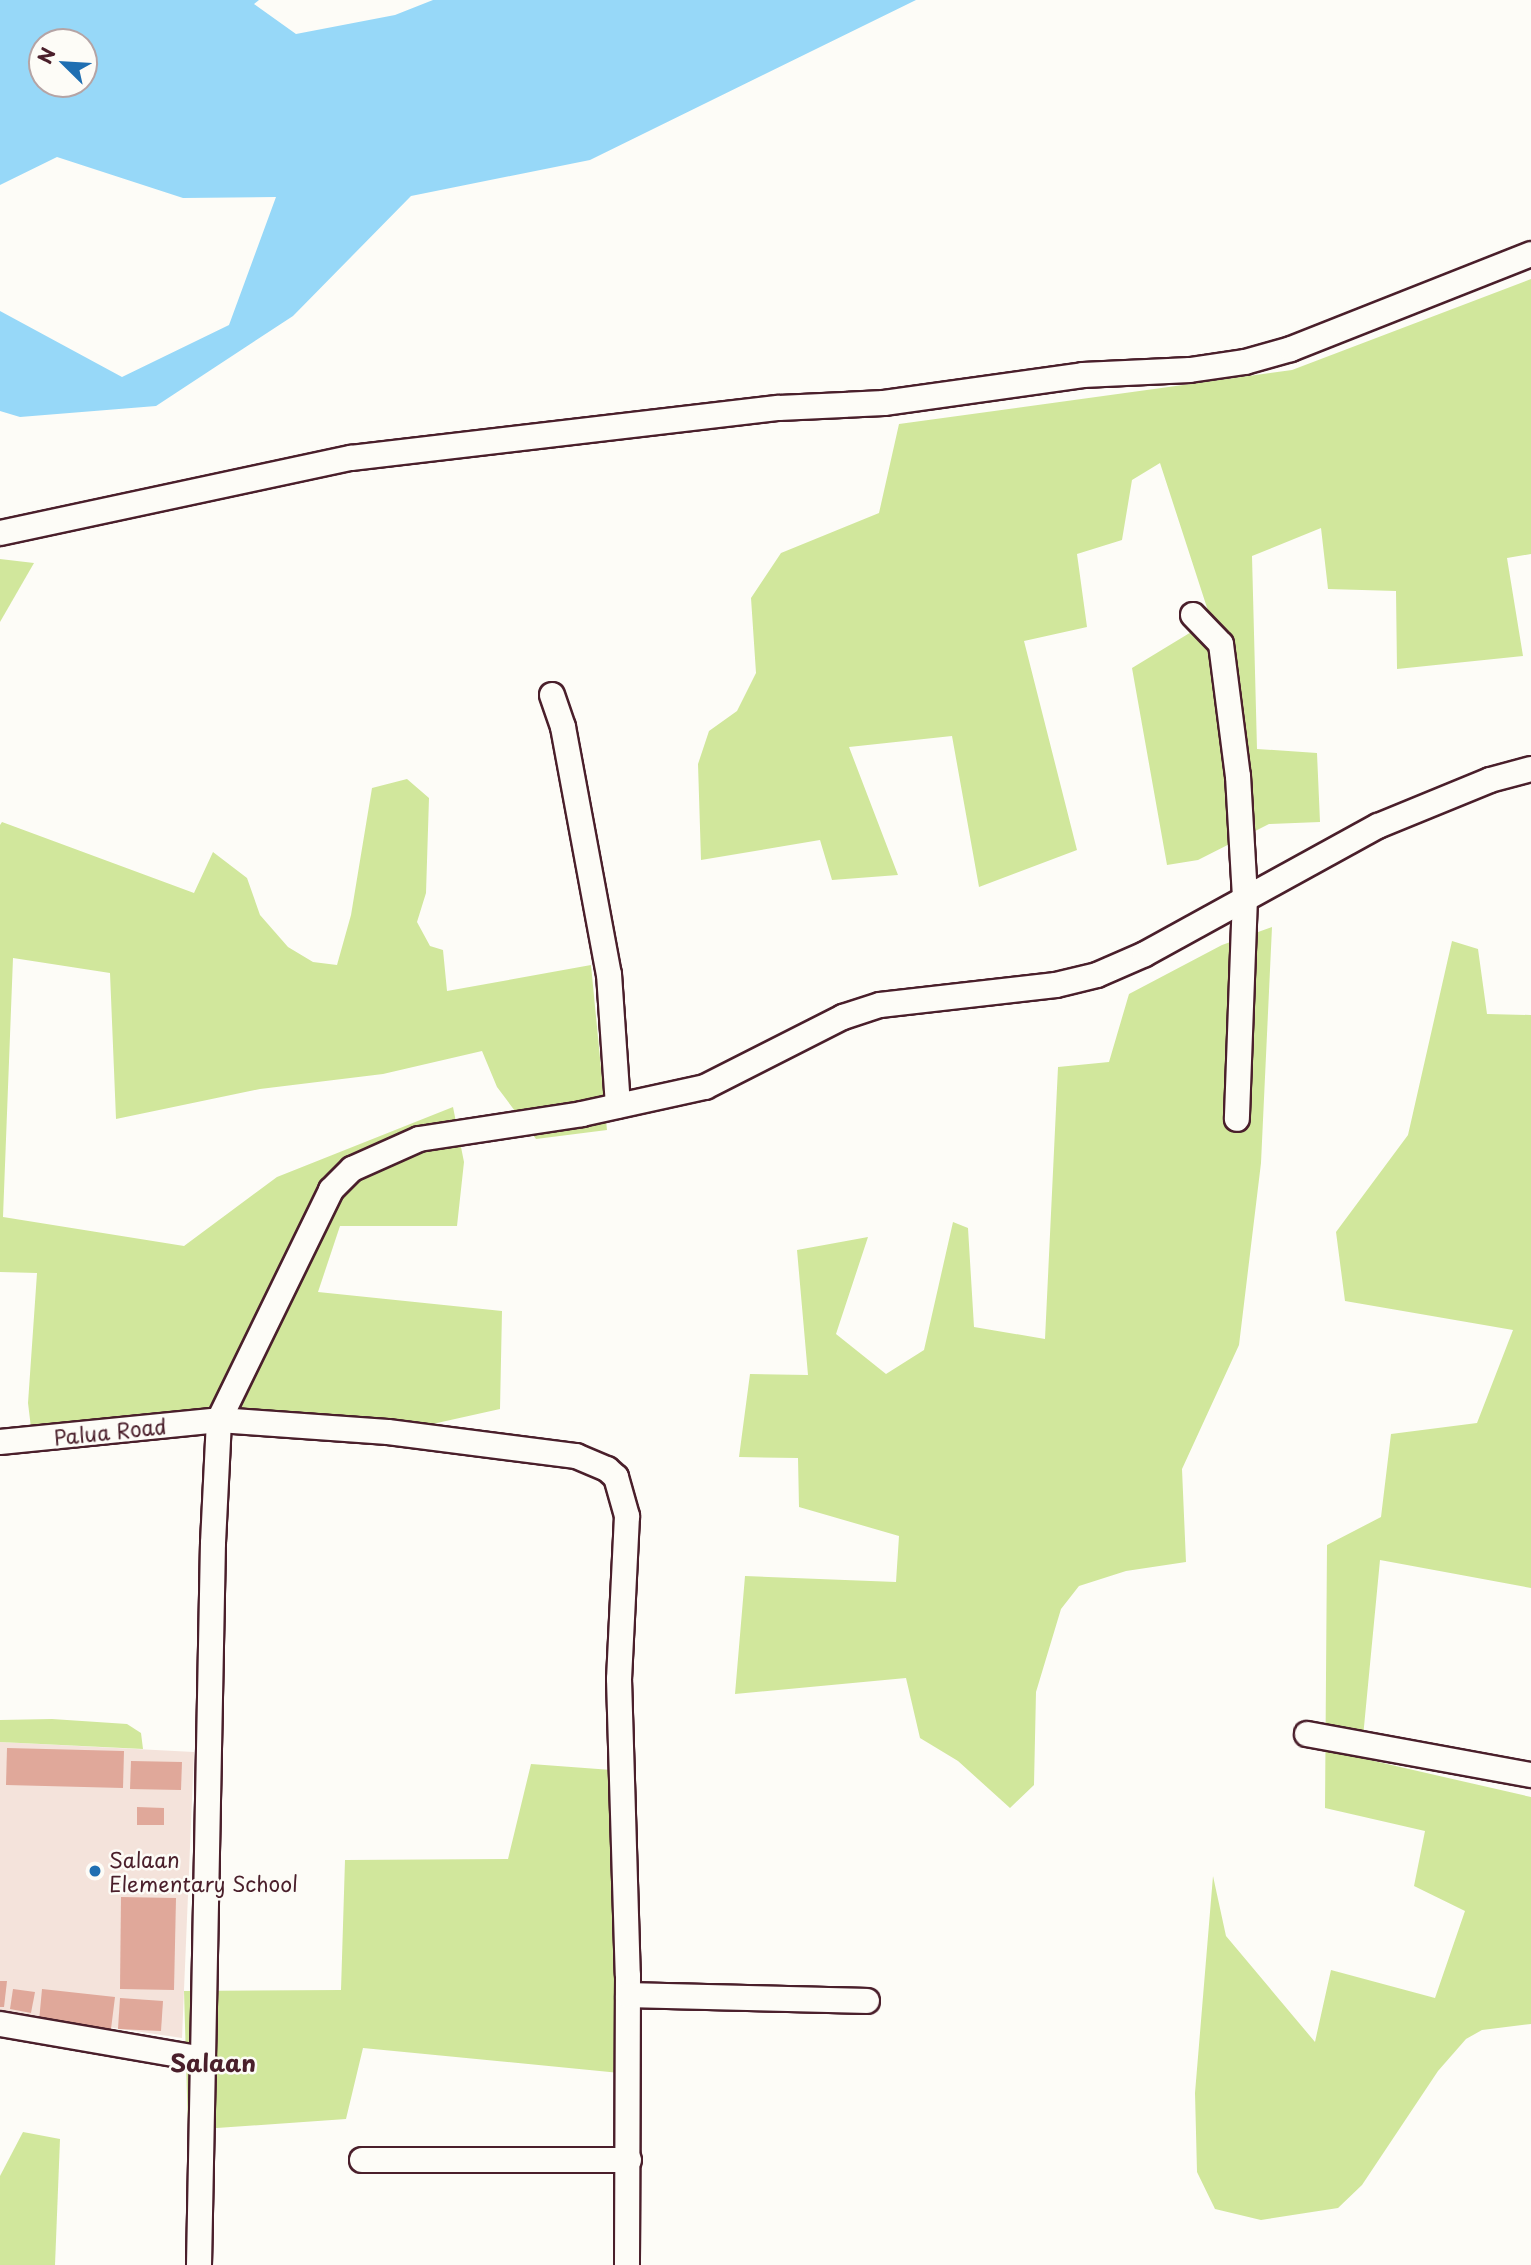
<!DOCTYPE html>
<style>
body{margin:0}
#map{position:relative;width:1531px;height:2265px;overflow:hidden;background:#fdfcf7;font-family:"Playpen Sans",sans-serif}
div>[style]{position:absolute}
.built>*{inset:0;background:#f4e3db}
.green>*{inset:0;background:#d1e79c}
.water>*{inset:0;background:#97d8f8}
.building>*{inset:0;background:#e0a89a}
.roads{filter:drop-shadow(2px 0 #4a1f2b) drop-shadow(-2px 0 #4a1f2b) drop-shadow(0 2px #4a1f2b) drop-shadow(0 -2px #4a1f2b)}
.minor>*{height:24px;margin:-12px;padding:0 12px;transform-origin:12px;border-radius:12px;background:#fdfcf7}
.dots>*{width:19px;height:19px;translate:-50% -50%;box-sizing:border-box;border:4px solid #fdfcf7;border-radius:50%}
span{translate:-50% -50%;white-space:nowrap;text-align:center;line-height:1.15;-webkit-text-stroke:5px #fdfcf7;paint-order:stroke}
.street-label{font-size:21px;color:#4a1f2b}
.poi-label{font-size:21px;color:#4a1f2b}
.left{translate:0 -50%;text-align:left}
.quarter-label{font-size:24px;color:#4a1f2b;font-weight:700}
.north{position:absolute;left:28px;top:28px;width:70px;height:70px;box-sizing:border-box;background:#fdfcf7;border:2px solid #b5a4a5;border-radius:50%;rotate:294deg;font-size:19px;font-weight:700;line-height:28px;text-align:center;color:#4a1f2b}
.north::after{content:'';display:block;margin:auto;width:24px;height:32px;background:#1f6fb2;clip-path:polygon(50% 0,100% 100%,50% 72%,0 100%)}
</style>
<div id="map">
<div class="built">
<div style="clip-path:polygon(0 1742px,194px 1752px,182px 2038px,0 2011px)"></div>
</div>
<div class="green">
<div style="clip-path:polygon(1531px 279px,1531px 554px,1507px 558px,1523px 656px,1397px 669px,1396px 591px,1328px 589px,1321px 528px,1252px 556px,1257px 749px,1317px 753px,1320px 822px,1269px 824px,1198px 860px,1167px 865px,1132px 668px,1211px 620px,1160px 463px,1132px 480px,1122px 540px,1077px 554px,1087px 627px,1024px 641px,1077px 850px,979px 887px,952px 736px,849px 747px,898px 875px,832px 880px,820px 840px,701px 860px,698px 764px,709px 731px,737px 711px,756px 673px,751px 598px,781px 553px,879px 513px,899px 424px,1292px 370px)"></div>
<div style="clip-path:polygon(0 559px,34px 563px,0 622px)"></div>
<div style="clip-path:polygon(407px 779px,429px 798px,426px 893px,417px 922px,430px 946px,443px 950px,447px 991px,591px 965px,607px 1130px,536px 1139px,497px 1087px,482px 1051px,383px 1074px,260px 1089px,116px 1119px,110px 973px,13px 958px,3px 1217px,184px 1246px,277px 1177px,453px 1107px,464px 1162px,457px 1226px,340px 1226px,318px 1292px,502px 1311px,500px 1409px,356px 1441px,251px 1429px,123px 1442px,31px 1428px,28px 1403px,37px 1273px,0 1272px,0 825px,2px 822px,194px 893px,213px 852px,247px 878px,260px 915px,288px 947px,313px 962px,337px 965px,351px 915px,372px 788px)"></div>
<div style="clip-path:polygon(1272px 927px,1261px 1163px,1239px 1345px,1182px 1469px,1186px 1562px,1126px 1571px,1079px 1586px,1061px 1609px,1036px 1692px,1034px 1785px,1010px 1808px,958px 1761px,920px 1738px,906px 1678px,735px 1694px,745px 1576px,896px 1582px,899px 1536px,799px 1507px,798px 1458px,739px 1457px,750px 1374px,808px 1375px,797px 1250px,868px 1237px,836px 1334px,886px 1374px,924px 1350px,953px 1222px,968px 1228px,974px 1327px,1045px 1339px,1058px 1067px,1109px 1062px,1129px 994px,1222px 945px)"></div>
<div style="clip-path:polygon(1452px 941px,1478px 949px,1487px 1014px,1531px 1015px,1531px 1588px,1380px 1560px,1361px 1758px,1531px 1797px,1531px 2024px,1482px 2030px,1466px 2039px,1438px 2071px,1362px 2185px,1338px 2208px,1261px 2220px,1215px 2209px,1197px 2172px,1195px 2093px,1213px 1876px,1226px 1936px,1315px 2042px,1331px 1970px,1435px 1998px,1465px 1911px,1414px 1886px,1425px 1831px,1325px 1808px,1327px 1545px,1381px 1517px,1391px 1434px,1477px 1423px,1513px 1330px,1345px 1301px,1336px 1232px,1408px 1135px)"></div>
<div style="clip-path:polygon(52px 1719px,127px 1724px,141px 1733px,143px 1749px,0 1742px,0 1720px)"></div>
<div style="clip-path:polygon(531px 1764px,625px 1771px,630px 2074px,363px 2048px,346px 2119px,188px 2130px,184px 1991px,341px 1990px,345px 1860px,508px 1859px)"></div>
<div style="clip-path:polygon(23px 2132px,60px 2139px,55px 2265px,0 2265px,0 2176px)"></div>
</div>
<div class="water">
<div style="clip-path:polygon(evenodd,0 0,259px 0,254px 4px,296px 34px,395px 15px,433px 0,916px 0,590px 160px,411px 196px,293px 316px,156px 406px,20px 417px,0 411px,0 311px,122px 377px,229px 325px,276px 197px,183px 198px,57px 157px,0 185px,0 0,42px 42px,84px 42px,84px 84px,42px 84px,42px 42px)"></div>
</div>
<div class="building">
<div style="clip-path:polygon(7px 1748px,124px 1751px,123px 1788px,6px 1785px)"></div>
<div style="clip-path:polygon(131px 1761px,182px 1762px,181px 1790px,130px 1789px)"></div>
<div style="clip-path:polygon(137px 1807px,164px 1808px,164px 1825px,137px 1825px)"></div>
<div style="clip-path:polygon(121px 1897px,176px 1898px,174px 1990px,120px 1989px)"></div>
<div style="clip-path:polygon(0 1981px,7px 1981px,4px 2007px,0 2007px)"></div>
<div style="clip-path:polygon(13px 1989px,35px 1992px,31px 2013px,10px 2009px)"></div>
<div style="clip-path:polygon(42px 1989px,115px 1997px,111px 2029px,39px 2021px)"></div>
<div style="clip-path:polygon(120px 1998px,163px 2001px,161px 2031px,118px 2029px)"></div>
</div>
<div class="roads">
<div class="minor">
<div style="left:0;top:533px;width:359px;rotate:-12.1deg"></div>
<div style="left:351px;top:458px;width:431px;rotate:-6.7deg"></div>
<div style="left:779px;top:408px;width:105px;rotate:-2.7deg"></div>
<div style="left:884px;top:403px;width:201px;rotate:-8deg"></div>
<div style="left:1083px;top:375px;width:107px;rotate:-2.7deg"></div>
<div style="left:1190px;top:370px;width:56px;rotate:-8.3deg"></div>
<div style="left:1245px;top:362px;width:48px;rotate:-15.8deg"></div>
<div style="left:1291px;top:349px;width:258px;rotate:-21.6deg"></div>
<div style="left:1193px;top:615px;width:40px;rotate:46deg"></div>
<div style="left:1221px;top:644px;width:133px;rotate:82.7deg"></div>
<div style="left:1238px;top:776px;width:121px;rotate:86.7deg"></div>
<div style="left:1245px;top:897px;width:222px;rotate:92.1deg"></div>
<div style="left:552px;top:695px;width:34px;rotate:71deg"></div>
<div style="left:563px;top:727px;width:251px;rotate:79.5deg"></div>
<div style="left:609px;top:974px;width:132px;rotate:86.1deg"></div>
<div style="left:0;top:1442px;width:220px;rotate:-5.7deg"></div>
<div style="left:219px;top:1420px;width:169px;rotate:4.1deg"></div>
<div style="left:388px;top:1432px;width:190px;rotate:7.3deg"></div>
<div style="left:576px;top:1456px;width:34px;rotate:23deg"></div>
<div style="left:607px;top:1469px;width:12px;rotate:42deg"></div>
<div style="left:616px;top:1477px;width:41px;rotate:74.2deg"></div>
<div style="left:627px;top:1516px;width:163px;rotate:92.8deg"></div>
<div style="left:619px;top:1679px;width:296px;rotate:88.3deg"></div>
<div style="left:628px;top:1975px;width:290px;rotate:90.2deg"></div>
<div style="left:1307px;top:1734px;width:228px;rotate:10.4deg"></div>
<div style="left:628px;top:1995px;width:239px;rotate:1.4deg"></div>
<div style="left:0;top:2024px;width:206px;rotate:9.8deg"></div>
<div style="left:362px;top:2160px;width:267px"></div>
<div style="left:199px;top:2265px;width:722px;rotate:-88.89deg"></div>
<div style="left:213px;top:1543px;width:123px;rotate:-87.2deg"></div>
<div style="left:219px;top:1420px;width:256px;rotate:-64deg"></div>
<div style="left:331px;top:1190px;width:30px;rotate:-45deg"></div>
<div style="left:352px;top:1169px;width:73px;rotate:-24.1deg"></div>
<div style="left:419px;top:1139px;width:165px;rotate:-8.7deg"></div>
<div style="left:582px;top:1114px;width:126px;rotate:-12.4deg"></div>
<div style="left:705px;top:1087px;width:155px;rotate:-26.9deg"></div>
<div style="left:843px;top:1017px;width:39px;rotate:-18deg"></div>
<div style="left:880px;top:1005px;width:177px;rotate:-6.5deg"></div>
<div style="left:1056px;top:985px;width:42px;rotate:-13.7deg"></div>
<div style="left:1097px;top:975px;width:52px;rotate:-23.6deg"></div>
<div style="left:1145px;top:954px;width:266px;rotate:-28.8deg"></div>
<div style="left:1378px;top:826px;width:121px;rotate:-22.3deg"></div>
<div style="left:1490px;top:780px;width:42px;rotate:-15deg"></div>
</div>
</div>
<div class="dots">
<div style="left:95px;top:1871px;background:#1f6fb2"></div>
</div>
<div class="street-label">
<span style="left:110px;top:1431px;rotate:-6deg">Palua Road</span>
</div>
<div class="poi-label">
<span class="left" style="left:109px;top:1871px">Salaan<br>Elementary School</span>
</div>
<div class="quarter-label">
<span style="left:213px;top:2063px">Salaan</span>
</div>
<div class="north">N</div>
</div>
